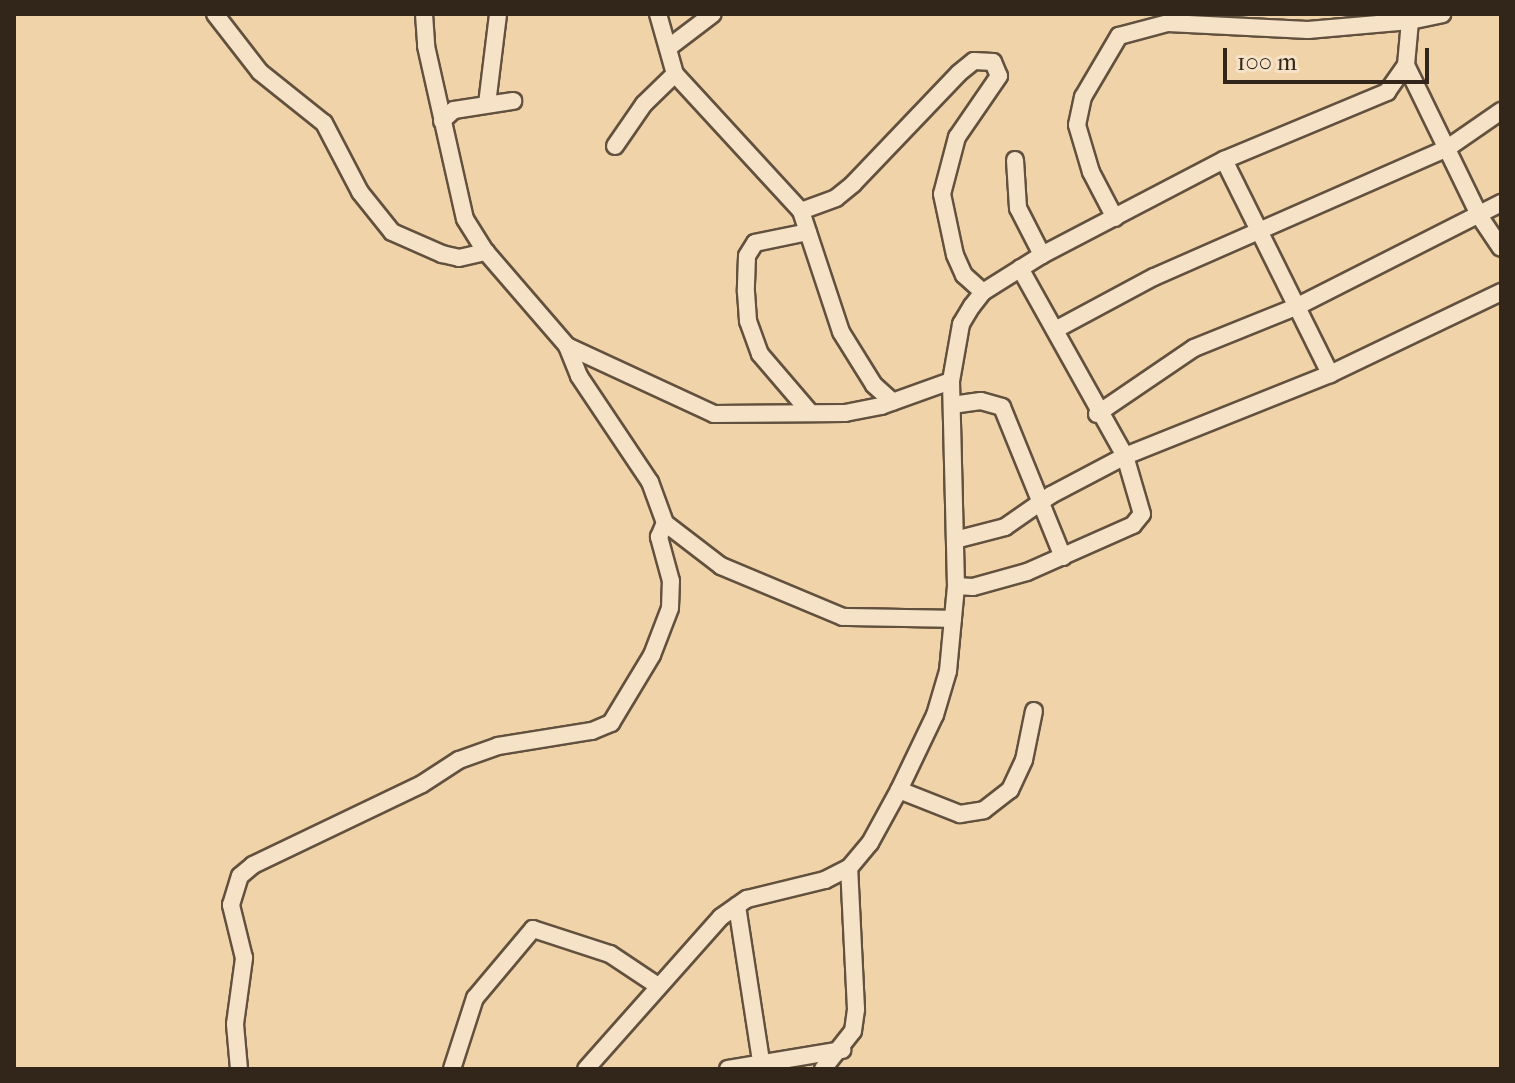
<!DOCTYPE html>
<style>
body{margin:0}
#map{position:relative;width:1515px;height:1083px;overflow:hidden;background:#f0d3a9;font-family:"IM FELL French Canon",serif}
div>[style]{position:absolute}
.roads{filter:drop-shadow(2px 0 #62513e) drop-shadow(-2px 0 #62513e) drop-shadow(0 2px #62513e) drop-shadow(0 -2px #62513e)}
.street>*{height:16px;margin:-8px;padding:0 8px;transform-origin:8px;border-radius:8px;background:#f5e2c7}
span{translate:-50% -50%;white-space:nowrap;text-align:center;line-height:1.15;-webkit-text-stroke:7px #f5e2c7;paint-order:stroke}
.frame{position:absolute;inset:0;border:16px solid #32261a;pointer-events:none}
.scale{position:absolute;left:1223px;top:48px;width:206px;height:36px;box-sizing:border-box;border:4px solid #32261a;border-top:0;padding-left:10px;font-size:24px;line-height:28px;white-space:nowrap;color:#32261a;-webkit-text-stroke:6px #f5e2c7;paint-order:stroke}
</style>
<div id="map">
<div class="roads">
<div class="street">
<div style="left:215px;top:14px;width:73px;rotate:52.2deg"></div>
<div style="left:260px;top:72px;width:82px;rotate:38.6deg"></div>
<div style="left:324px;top:123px;width:78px;rotate:62.4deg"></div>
<div style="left:360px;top:192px;width:51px;rotate:51.3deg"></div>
<div style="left:392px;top:232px;width:55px;rotate:23.7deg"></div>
<div style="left:442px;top:254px;width:17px;rotate:13deg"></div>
<div style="left:459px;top:258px;width:28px;rotate:-13deg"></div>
<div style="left:424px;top:14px;width:32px;rotate:86deg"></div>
<div style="left:426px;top:46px;width:177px;rotate:77.3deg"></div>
<div style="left:465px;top:219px;width:39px;rotate:58deg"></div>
<div style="left:486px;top:252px;width:124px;rotate:49.2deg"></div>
<div style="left:567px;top:346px;width:32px;rotate:68deg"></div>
<div style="left:579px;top:376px;width:128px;rotate:56.2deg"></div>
<div style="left:650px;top:482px;width:44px;rotate:69.9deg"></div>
<div style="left:665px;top:523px;width:71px;rotate:37.5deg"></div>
<div style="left:721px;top:566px;width:132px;rotate:22.7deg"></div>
<div style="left:843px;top:617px;width:110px;rotate:1deg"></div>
<div style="left:658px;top:14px;width:62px;rotate:74.2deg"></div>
<div style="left:675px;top:74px;width:186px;rotate:47.4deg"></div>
<div style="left:801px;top:211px;width:127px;rotate:71.7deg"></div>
<div style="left:841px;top:332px;width:62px;rotate:58.1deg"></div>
<div style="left:874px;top:385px;width:25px;rotate:42deg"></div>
<div style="left:668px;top:48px;width:56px;rotate:-37.1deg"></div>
<div style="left:1406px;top:65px;width:169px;rotate:64deg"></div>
<div style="left:1480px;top:217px;width:37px;rotate:56deg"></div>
<div style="left:487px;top:104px;width:91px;rotate:-83deg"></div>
<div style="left:442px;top:121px;width:16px;rotate:-43deg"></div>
<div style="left:454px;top:110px;width:60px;rotate:-8.7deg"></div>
<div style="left:615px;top:146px;width:51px;rotate:-55.4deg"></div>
<div style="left:644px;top:104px;width:43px;rotate:-44.1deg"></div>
<div style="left:1015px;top:160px;width:48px;rotate:86.4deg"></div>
<div style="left:1018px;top:208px;width:53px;rotate:62.9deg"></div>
<div style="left:1224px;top:160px;width:239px;rotate:63.6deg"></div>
<div style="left:801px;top:211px;width:37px;rotate:-20deg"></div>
<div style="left:836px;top:198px;width:22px;rotate:-39deg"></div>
<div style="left:853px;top:184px;width:153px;rotate:-46.3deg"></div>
<div style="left:959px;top:73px;width:19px;rotate:-39deg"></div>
<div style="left:974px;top:61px;width:19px;rotate:3deg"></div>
<div style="left:993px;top:62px;width:15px;rotate:67deg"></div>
<div style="left:999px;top:76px;width:74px;rotate:124.5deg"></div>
<div style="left:957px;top:137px;width:59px;rotate:104.7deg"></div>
<div style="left:942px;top:194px;width:62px;rotate:78deg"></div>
<div style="left:955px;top:255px;width:22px;rotate:66deg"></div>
<div style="left:964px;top:275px;width:25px;rotate:42deg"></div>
<div style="left:1115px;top:218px;width:52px;rotate:-117.6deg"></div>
<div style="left:1091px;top:172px;width:49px;rotate:-106.6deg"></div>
<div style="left:1077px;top:125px;width:29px;rotate:-78deg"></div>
<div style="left:1083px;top:97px;width:71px;rotate:-59.5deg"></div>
<div style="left:1119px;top:36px;width:51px;rotate:-14.9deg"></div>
<div style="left:1168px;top:23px;width:140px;rotate:2.9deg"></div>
<div style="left:1308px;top:30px;width:102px;rotate:-5deg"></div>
<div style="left:1410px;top:21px;width:7px;rotate:-90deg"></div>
<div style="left:808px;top:232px;width:54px;rotate:168.3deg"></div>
<div style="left:755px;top:243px;width:15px;rotate:122deg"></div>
<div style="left:747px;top:256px;width:36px;rotate:92deg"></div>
<div style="left:746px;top:292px;width:29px;rotate:86deg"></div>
<div style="left:748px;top:321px;width:35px;rotate:70deg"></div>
<div style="left:760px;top:354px;width:74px;rotate:49.4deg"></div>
<div style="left:1055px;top:330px;width:112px;rotate:-28.2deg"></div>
<div style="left:1154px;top:277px;width:319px;rotate:-23.7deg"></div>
<div style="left:1446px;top:149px;width:67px;rotate:-34.6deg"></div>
<div style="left:567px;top:346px;width:162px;rotate:24.8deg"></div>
<div style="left:714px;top:414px;width:131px;rotate:-0.4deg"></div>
<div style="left:845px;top:413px;width:37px;rotate:-11deg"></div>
<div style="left:881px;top:406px;width:74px;rotate:-19.7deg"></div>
<div style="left:952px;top:405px;width:29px;rotate:-8deg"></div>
<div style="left:981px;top:401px;width:22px;rotate:16deg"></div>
<div style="left:1002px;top:407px;width:162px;rotate:67.9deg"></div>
<div style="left:1097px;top:414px;width:117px;rotate:-34.2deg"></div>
<div style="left:1194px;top:348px;width:112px;rotate:-22deg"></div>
<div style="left:1298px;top:306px;width:228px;rotate:-26.9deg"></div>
<div style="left:955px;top:540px;width:52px;rotate:-14.6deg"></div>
<div style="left:1005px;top:527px;width:56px;rotate:-34.8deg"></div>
<div style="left:1051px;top:495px;width:84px;rotate:-27.8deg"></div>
<div style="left:1125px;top:456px;width:221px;rotate:-21.8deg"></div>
<div style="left:1330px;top:374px;width:190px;rotate:-25.6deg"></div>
<div style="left:956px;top:586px;width:17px;rotate:3deg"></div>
<div style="left:973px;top:587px;width:56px;rotate:-15.5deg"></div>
<div style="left:1027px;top:572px;width:116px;rotate:-23.9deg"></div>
<div style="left:1133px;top:525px;width:14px;rotate:-51deg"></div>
<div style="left:1142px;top:514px;width:60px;rotate:-106.3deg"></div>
<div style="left:1125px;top:456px;width:215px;rotate:-119.2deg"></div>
<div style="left:899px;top:790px;width:66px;rotate:21.5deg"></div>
<div style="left:960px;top:814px;width:24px;rotate:-9deg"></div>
<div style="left:984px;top:810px;width:33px;rotate:-38deg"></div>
<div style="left:1010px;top:790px;width:33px;rotate:-65deg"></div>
<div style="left:1024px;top:760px;width:50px;rotate:-78.5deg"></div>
<div style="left:737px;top:906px;width:157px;rotate:81.2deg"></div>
<div style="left:239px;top:1069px;width:45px;rotate:-95.1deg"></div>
<div style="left:235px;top:1024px;width:67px;rotate:-82.2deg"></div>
<div style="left:244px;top:958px;width:55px;rotate:-103.8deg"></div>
<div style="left:231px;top:905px;width:30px;rotate:-73deg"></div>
<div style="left:240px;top:876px;width:17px;rotate:-40deg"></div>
<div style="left:253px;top:865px;width:187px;rotate:-25.6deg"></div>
<div style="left:422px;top:784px;width:44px;rotate:-33deg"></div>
<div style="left:459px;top:760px;width:41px;rotate:-19.7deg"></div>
<div style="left:498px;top:746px;width:95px;rotate:-9.1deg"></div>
<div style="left:592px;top:731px;width:21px;rotate:-23deg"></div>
<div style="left:611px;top:723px;width:79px;rotate:-58.9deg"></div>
<div style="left:652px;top:655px;width:50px;rotate:-69deg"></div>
<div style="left:670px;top:608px;width:27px;rotate:-88deg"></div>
<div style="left:671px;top:581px;width:46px;rotate:-105.3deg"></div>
<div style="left:659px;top:537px;width:15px;rotate:-67deg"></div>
<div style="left:452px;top:1069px;width:75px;rotate:-72.1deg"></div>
<div style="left:475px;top:998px;width:90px;rotate:-50deg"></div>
<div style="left:533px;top:929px;width:81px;rotate:18deg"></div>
<div style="left:610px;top:954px;width:58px;rotate:33.7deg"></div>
<div style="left:586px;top:1069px;width:203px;rotate:-48.4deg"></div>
<div style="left:721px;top:917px;width:32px;rotate:-35deg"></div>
<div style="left:747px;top:899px;width:80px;rotate:-13.7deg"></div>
<div style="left:825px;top:880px;width:27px;rotate:-27deg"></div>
<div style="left:849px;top:868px;width:33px;rotate:-50deg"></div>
<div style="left:870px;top:843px;width:60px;rotate:-61.3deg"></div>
<div style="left:899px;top:790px;width:83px;rotate:-64.4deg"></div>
<div style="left:935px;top:715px;width:46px;rotate:-73.5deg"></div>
<div style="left:948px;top:671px;width:85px;rotate:-84.6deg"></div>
<div style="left:956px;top:586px;width:205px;rotate:-91.4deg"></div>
<div style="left:951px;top:381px;width:58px;rotate:-80deg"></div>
<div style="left:961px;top:324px;width:21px;rotate:-59deg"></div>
<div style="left:972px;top:306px;width:18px;rotate:-52deg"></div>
<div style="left:983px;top:292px;width:70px;rotate:-32.1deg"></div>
<div style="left:1042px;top:255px;width:205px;rotate:-27.6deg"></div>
<div style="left:1224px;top:160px;width:177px;rotate:-22.6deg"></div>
<div style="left:1387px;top:92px;width:33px;rotate:-55deg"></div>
<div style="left:1406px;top:65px;width:44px;rotate:-84.8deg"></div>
<div style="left:1410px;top:21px;width:33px;rotate:-12deg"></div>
<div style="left:728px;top:1069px;width:116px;rotate:-9.5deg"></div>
<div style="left:823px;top:1069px;width:48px;rotate:-51.7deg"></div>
<div style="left:853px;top:1031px;width:22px;rotate:-82deg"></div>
<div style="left:856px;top:1009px;width:141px;rotate:-92.8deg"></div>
</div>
</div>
<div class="frame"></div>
<div class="scale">100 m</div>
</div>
